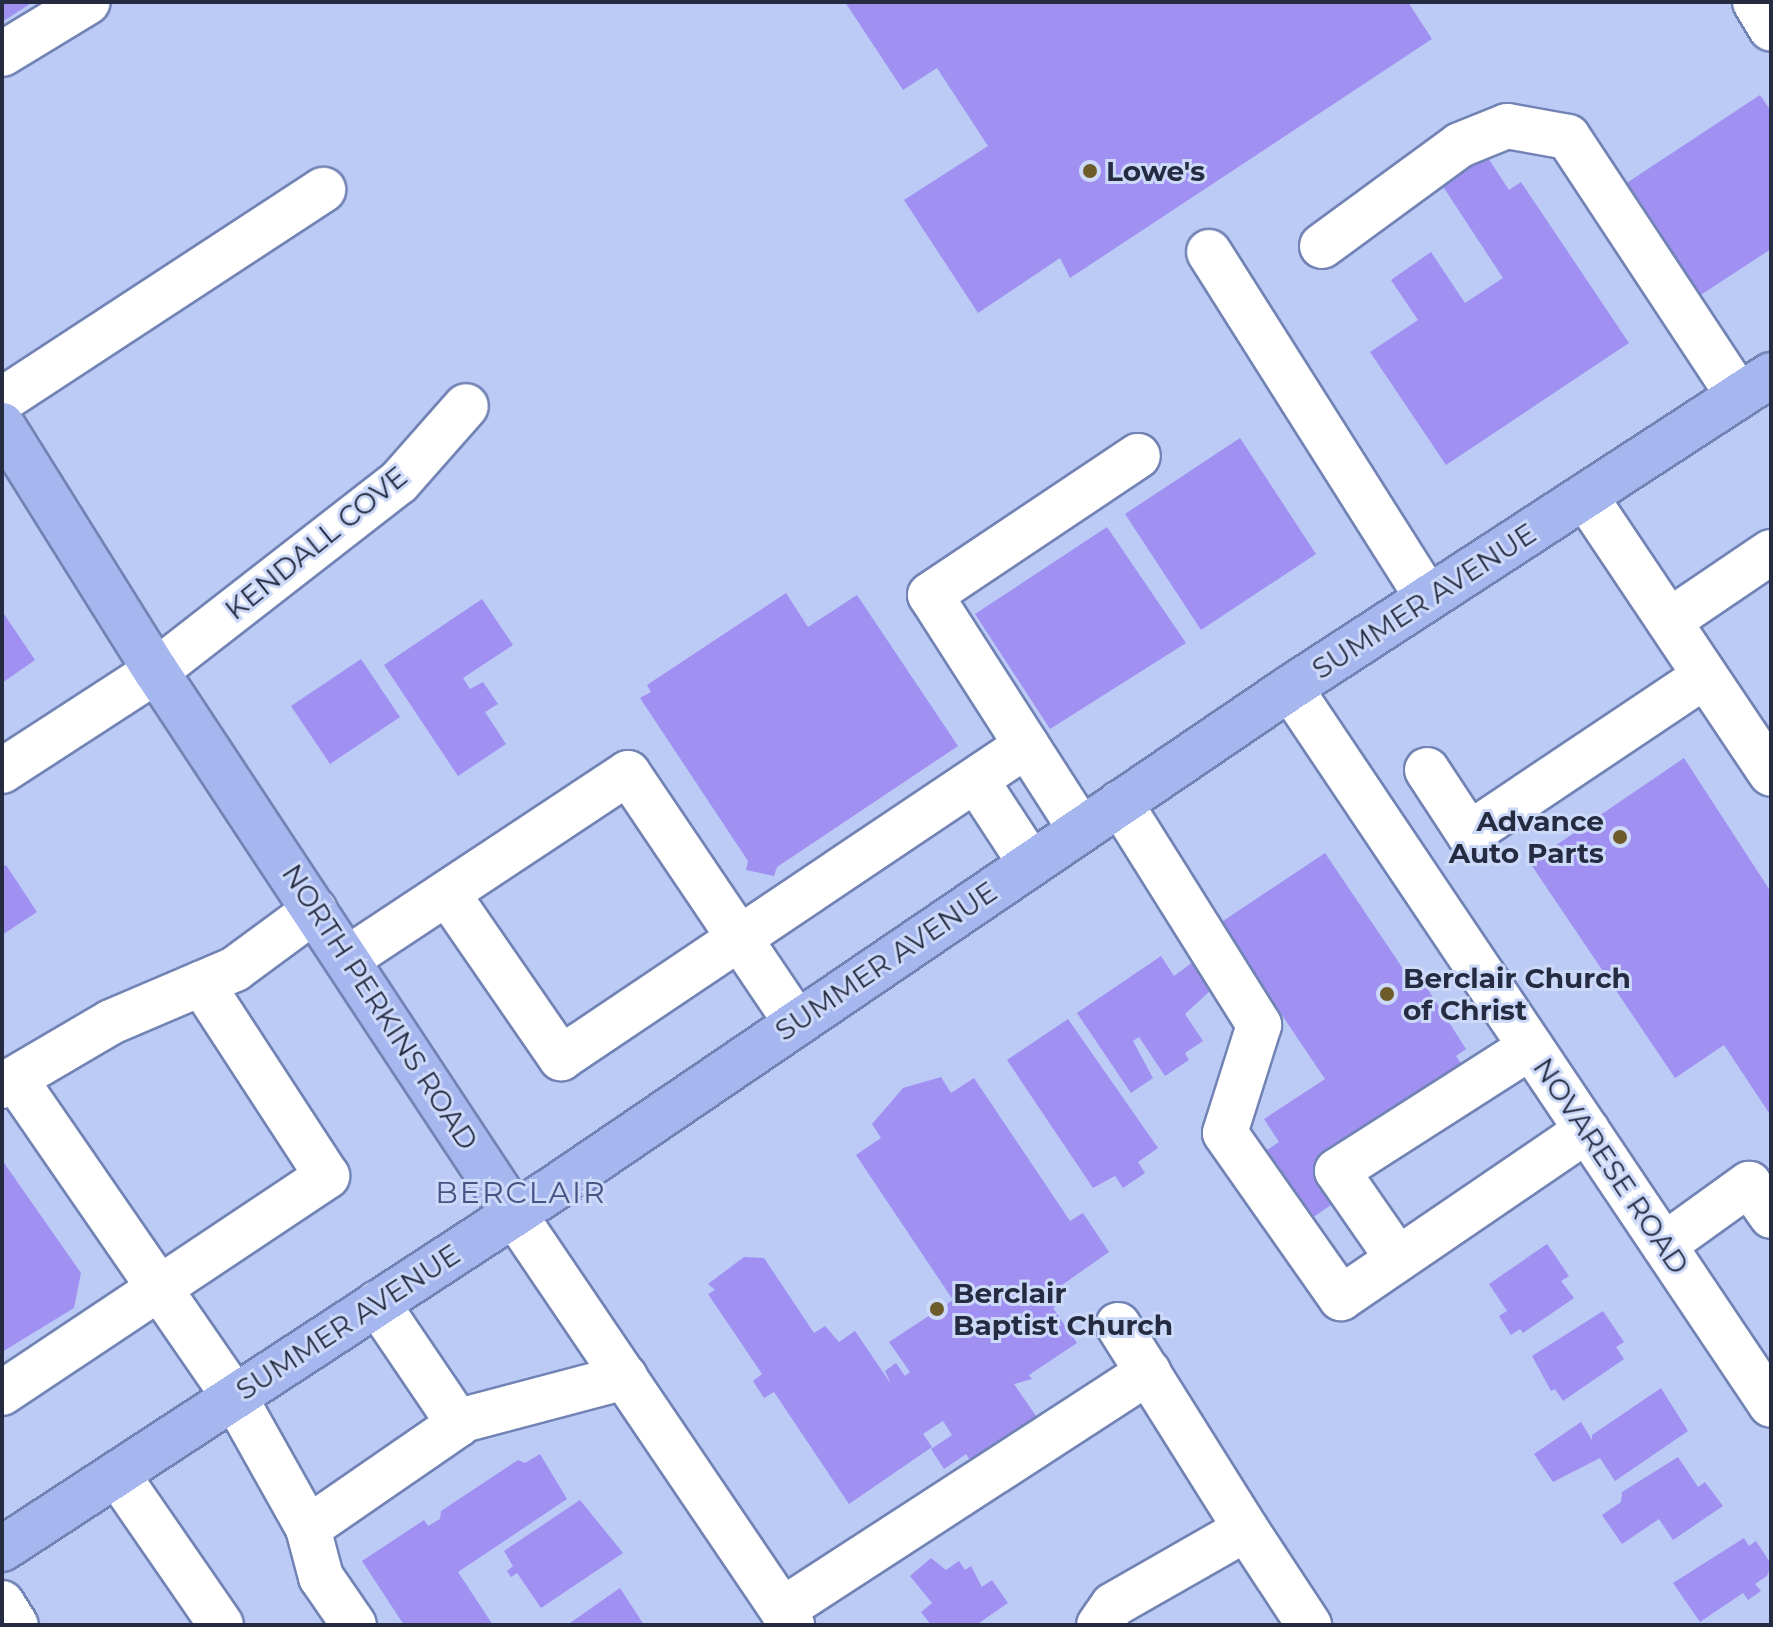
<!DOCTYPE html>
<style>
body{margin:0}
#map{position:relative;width:1773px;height:1627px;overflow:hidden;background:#bccbf6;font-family:Montserrat,sans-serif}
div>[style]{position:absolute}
.building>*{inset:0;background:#a090f2}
.roads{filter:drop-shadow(2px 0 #7283b5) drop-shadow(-2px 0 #7283b5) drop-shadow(0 2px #7283b5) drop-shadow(0 -2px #7283b5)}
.minor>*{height:44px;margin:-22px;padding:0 22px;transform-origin:22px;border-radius:22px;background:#fff}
.major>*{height:44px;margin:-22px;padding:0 22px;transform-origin:22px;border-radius:22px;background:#a6b6ee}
.dots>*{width:22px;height:22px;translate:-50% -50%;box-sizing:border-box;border:4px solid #cdd9f9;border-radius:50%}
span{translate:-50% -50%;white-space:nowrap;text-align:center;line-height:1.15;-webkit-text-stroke:6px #cdd9f9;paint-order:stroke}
.poi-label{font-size:28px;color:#252c41;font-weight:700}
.left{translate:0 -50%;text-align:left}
.right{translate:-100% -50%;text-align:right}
.street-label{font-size:28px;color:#252c41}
.neighbourhood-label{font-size:30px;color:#455483;letter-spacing:2px}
.frame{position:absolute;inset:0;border:4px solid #252c41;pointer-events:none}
</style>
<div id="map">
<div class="building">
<div style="clip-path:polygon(2px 2px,33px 2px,2px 22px)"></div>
<div style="clip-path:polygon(845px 2px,1408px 2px,1432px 39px,1070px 278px,1060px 258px,978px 313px,904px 200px,988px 146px,937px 68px,903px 90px)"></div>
<div style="clip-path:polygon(1760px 95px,1771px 111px,1771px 249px,1696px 298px,1622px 186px)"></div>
<div style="clip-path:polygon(1486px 155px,1509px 190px,1521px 182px,1629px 343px,1446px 465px,1370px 352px,1418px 320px,1391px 280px,1431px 252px,1465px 303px,1503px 278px,1442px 185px)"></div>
<div style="clip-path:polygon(1240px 438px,1316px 554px,1201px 630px,1125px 514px)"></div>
<div style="clip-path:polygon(1107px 527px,1186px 643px,1050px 729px,975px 614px)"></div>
<div style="clip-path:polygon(786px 593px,808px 627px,857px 595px,958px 746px,777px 867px,774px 876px,746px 870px,748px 861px,640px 698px,651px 692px,647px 685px)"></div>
<div style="clip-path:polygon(482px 599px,513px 645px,463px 678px,470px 689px,483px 682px,498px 704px,485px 712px,506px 744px,458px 776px,384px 665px)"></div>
<div style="clip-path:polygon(2px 611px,35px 660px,2px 683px)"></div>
<div style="clip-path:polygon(361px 659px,400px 717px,330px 764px,291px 706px)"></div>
<div style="clip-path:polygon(1684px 758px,1771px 892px,1771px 1116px,1724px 1045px,1675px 1078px,1530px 863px)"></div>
<div style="clip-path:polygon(1325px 853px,1414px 985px,1422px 980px,1466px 1049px,1456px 1056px,1463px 1066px,1317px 1162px,1341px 1198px,1312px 1218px,1267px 1150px,1279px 1142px,1264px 1119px,1325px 1079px,1220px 923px)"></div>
<div style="clip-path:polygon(6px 865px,37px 912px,2px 935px,2px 868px)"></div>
<div style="clip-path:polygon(1161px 956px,1174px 976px,1193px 962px,1211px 990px,1185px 1014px,1203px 1041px,1185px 1053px,1189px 1060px,1165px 1076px,1139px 1037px,1133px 1041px,1153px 1078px,1131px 1093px,1077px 1013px)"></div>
<div style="clip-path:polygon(1068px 1019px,1158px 1148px,1138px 1162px,1145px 1173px,1123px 1188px,1115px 1176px,1093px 1188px,1007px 1060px)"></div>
<div style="clip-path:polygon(941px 1077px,951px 1093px,974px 1078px,1070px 1221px,1083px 1213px,1109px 1252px,1052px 1292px,1060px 1303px,1053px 1308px,1077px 1343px,1029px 1375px,1032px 1379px,1014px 1384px,1043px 1426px,977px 1471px,966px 1454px,944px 1469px,931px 1449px,952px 1435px,943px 1421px,923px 1434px,932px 1447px,849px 1504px,774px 1392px,764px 1398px,753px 1381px,762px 1374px,708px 1294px,715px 1290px,708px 1284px,744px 1257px,764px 1258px,814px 1333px,825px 1326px,839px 1342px,855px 1331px,891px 1384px,885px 1371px,896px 1363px,905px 1376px,910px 1372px,889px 1342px,953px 1300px,856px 1155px,881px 1138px,872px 1124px,903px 1088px)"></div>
<div style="clip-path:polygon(2px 1160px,81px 1273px,74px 1308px,2px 1352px)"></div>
<div style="clip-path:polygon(1547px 1244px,1569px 1276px,1561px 1281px,1574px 1298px,1523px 1333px,1520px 1329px,1511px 1335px,1499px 1316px,1507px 1311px,1489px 1284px)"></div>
<div style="clip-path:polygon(1603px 1311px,1624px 1342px,1616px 1347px,1624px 1359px,1563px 1401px,1555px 1389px,1551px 1391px,1532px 1356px)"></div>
<div style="clip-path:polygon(1661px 1388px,1688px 1431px,1615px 1481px,1600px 1458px,1553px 1482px,1534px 1454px,1581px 1422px,1592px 1440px,1592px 1435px)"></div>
<div style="clip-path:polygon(540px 1454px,567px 1499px,458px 1572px,493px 1625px,404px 1625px,362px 1561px,424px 1520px,428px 1526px,440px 1519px,441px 1511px,518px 1460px,525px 1463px)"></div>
<div style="clip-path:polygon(1678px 1457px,1698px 1487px,1705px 1482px,1723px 1506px,1673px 1540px,1659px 1519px,1622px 1544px,1602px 1515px,1621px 1502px,1622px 1492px)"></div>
<div style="clip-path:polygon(580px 1500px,623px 1553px,541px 1608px,517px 1573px,511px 1577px,507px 1571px,513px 1566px,504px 1551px)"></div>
<div style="clip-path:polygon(1744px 1538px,1749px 1546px,1756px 1541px,1771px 1564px,1767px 1576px,1755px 1584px,1761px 1591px,1748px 1600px,1743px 1593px,1700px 1622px,1673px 1583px)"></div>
<div style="clip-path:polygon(931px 1558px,946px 1570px,959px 1561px,965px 1570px,971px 1566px,982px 1587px,992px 1580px,1008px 1603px,976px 1625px,931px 1625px,921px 1612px,932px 1603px,910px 1576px)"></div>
<div style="clip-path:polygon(620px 1588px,644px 1625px,567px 1625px)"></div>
</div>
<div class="roads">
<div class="minor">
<div style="left:1755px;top:2px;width:31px;rotate:59deg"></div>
<div style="left:2px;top:54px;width:100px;rotate:-31.2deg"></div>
<div style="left:1322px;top:246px;width:171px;rotate:-36.2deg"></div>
<div style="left:1460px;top:145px;width:51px;rotate:-22deg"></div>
<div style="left:1507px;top:126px;width:62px;rotate:10.2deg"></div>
<div style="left:1568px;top:137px;width:310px;rotate:56.6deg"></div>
<div style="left:1209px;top:252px;width:409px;rotate:57.7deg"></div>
<div style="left:2px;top:400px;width:384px;rotate:-33.2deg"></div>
<div style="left:1585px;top:496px;width:334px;rotate:56.2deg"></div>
<div style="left:1669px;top:621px;width:123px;rotate:-34.1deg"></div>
<div style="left:1290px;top:688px;width:863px;rotate:56.14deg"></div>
<div style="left:1427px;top:770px;width:77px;rotate:56.7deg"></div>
<div style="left:1469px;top:834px;width:284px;rotate:-33.8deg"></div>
<div style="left:2px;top:771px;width:184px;rotate:-33deg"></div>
<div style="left:156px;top:671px;width:308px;rotate:-37.9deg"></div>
<div style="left:399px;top:482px;width:101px;rotate:-48.6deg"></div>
<div style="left:976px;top:780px;width:100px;rotate:56.8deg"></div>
<div style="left:1120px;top:803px;width:262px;rotate:57.9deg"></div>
<div style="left:1259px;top:1025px;width:113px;rotate:107.5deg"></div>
<div style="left:1225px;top:1133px;width:202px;rotate:54.9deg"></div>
<div style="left:1341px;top:1298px;width:298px;rotate:-34.3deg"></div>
<div style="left:1081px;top:830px;width:279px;rotate:-122.7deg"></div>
<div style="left:930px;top:595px;width:250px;rotate:-33.8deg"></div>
<div style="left:447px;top:893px;width:201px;rotate:55.4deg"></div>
<div style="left:561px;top:1058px;width:561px;rotate:-33.89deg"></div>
<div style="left:347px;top:959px;width:337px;rotate:-33.5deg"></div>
<div style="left:628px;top:773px;width:300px;rotate:56deg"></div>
<div style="left:15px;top:1079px;width:385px;rotate:55.4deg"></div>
<div style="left:234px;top:1396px;width:151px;rotate:60.7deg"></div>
<div style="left:308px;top:1528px;width:183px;rotate:-34.6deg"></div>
<div style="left:459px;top:1424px;width:146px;rotate:-124.1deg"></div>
<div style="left:2px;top:1086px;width:126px;rotate:-30.4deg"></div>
<div style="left:111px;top:1022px;width:135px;rotate:-23.1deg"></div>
<div style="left:235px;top:969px;width:99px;rotate:-36.4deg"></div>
<div style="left:514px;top:1214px;width:496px;rotate:55.9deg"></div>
<div style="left:1664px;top:1245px;width:105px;rotate:-35.7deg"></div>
<div style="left:1749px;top:1184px;width:39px;rotate:55deg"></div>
<div style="left:1398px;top:1259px;width:107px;rotate:-124.7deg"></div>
<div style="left:1337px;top:1171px;width:230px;rotate:-32.6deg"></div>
<div style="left:1118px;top:1325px;width:241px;rotate:57.9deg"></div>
<div style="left:2px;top:1393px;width:391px;rotate:-33.7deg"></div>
<div style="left:327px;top:1176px;width:230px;rotate:-123.1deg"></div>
<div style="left:459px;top:1421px;width:172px;rotate:-14.8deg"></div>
<div style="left:117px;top:1474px;width:183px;rotate:55.4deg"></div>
<div style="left:308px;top:1528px;width:51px;rotate:75.1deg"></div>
<div style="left:321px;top:1577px;width:58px;rotate:55.5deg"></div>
<div style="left:2px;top:1603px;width:26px;rotate:58deg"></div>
<div style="left:782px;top:1610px;width:437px;rotate:-33deg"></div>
<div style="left:1099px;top:1625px;width:24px;rotate:-55deg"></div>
<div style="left:1113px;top:1605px;width:153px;rotate:-29.7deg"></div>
<div style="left:1246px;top:1529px;width:115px;rotate:56.7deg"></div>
</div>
<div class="major">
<div style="left:2px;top:425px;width:290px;rotate:58deg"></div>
<div style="left:156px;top:671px;width:650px;rotate:56.6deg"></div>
<div style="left:2px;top:1549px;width:665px;rotate:-33.16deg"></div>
<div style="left:559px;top:1185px;width:884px;rotate:-34.21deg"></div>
<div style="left:1290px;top:688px;width:574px;rotate:-33.05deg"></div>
</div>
</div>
<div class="dots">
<div style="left:1090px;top:171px;background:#6d5b29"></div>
<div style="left:1620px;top:837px;background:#6d5b29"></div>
<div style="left:1387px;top:994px;background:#6d5b29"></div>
<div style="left:937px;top:1309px;background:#6d5b29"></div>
</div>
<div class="poi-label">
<span class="left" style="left:1106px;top:171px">Lowe's</span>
<span class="right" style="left:1604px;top:837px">Advance<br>Auto Parts</span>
<span class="left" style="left:1403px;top:994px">Berclair Church<br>of Christ</span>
<span class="left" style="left:953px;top:1309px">Berclair<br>Baptist Church</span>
</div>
<div class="street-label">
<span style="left:316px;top:543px;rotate:-39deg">KENDALL COVE</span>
<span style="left:1424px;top:601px;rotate:-33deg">SUMMER AVENUE</span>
<span style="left:886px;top:961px;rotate:-34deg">SUMMER AVENUE</span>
<span style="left:380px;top:1007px;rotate:57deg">NORTH PERKINS ROAD</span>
<span style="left:1611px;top:1166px;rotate:56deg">NOVARESE ROAD</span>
<span style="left:348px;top:1322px;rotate:-33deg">SUMMER AVENUE</span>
</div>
<div class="neighbourhood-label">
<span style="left:521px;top:1193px">BERCLAIR</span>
</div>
<div class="frame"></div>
</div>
